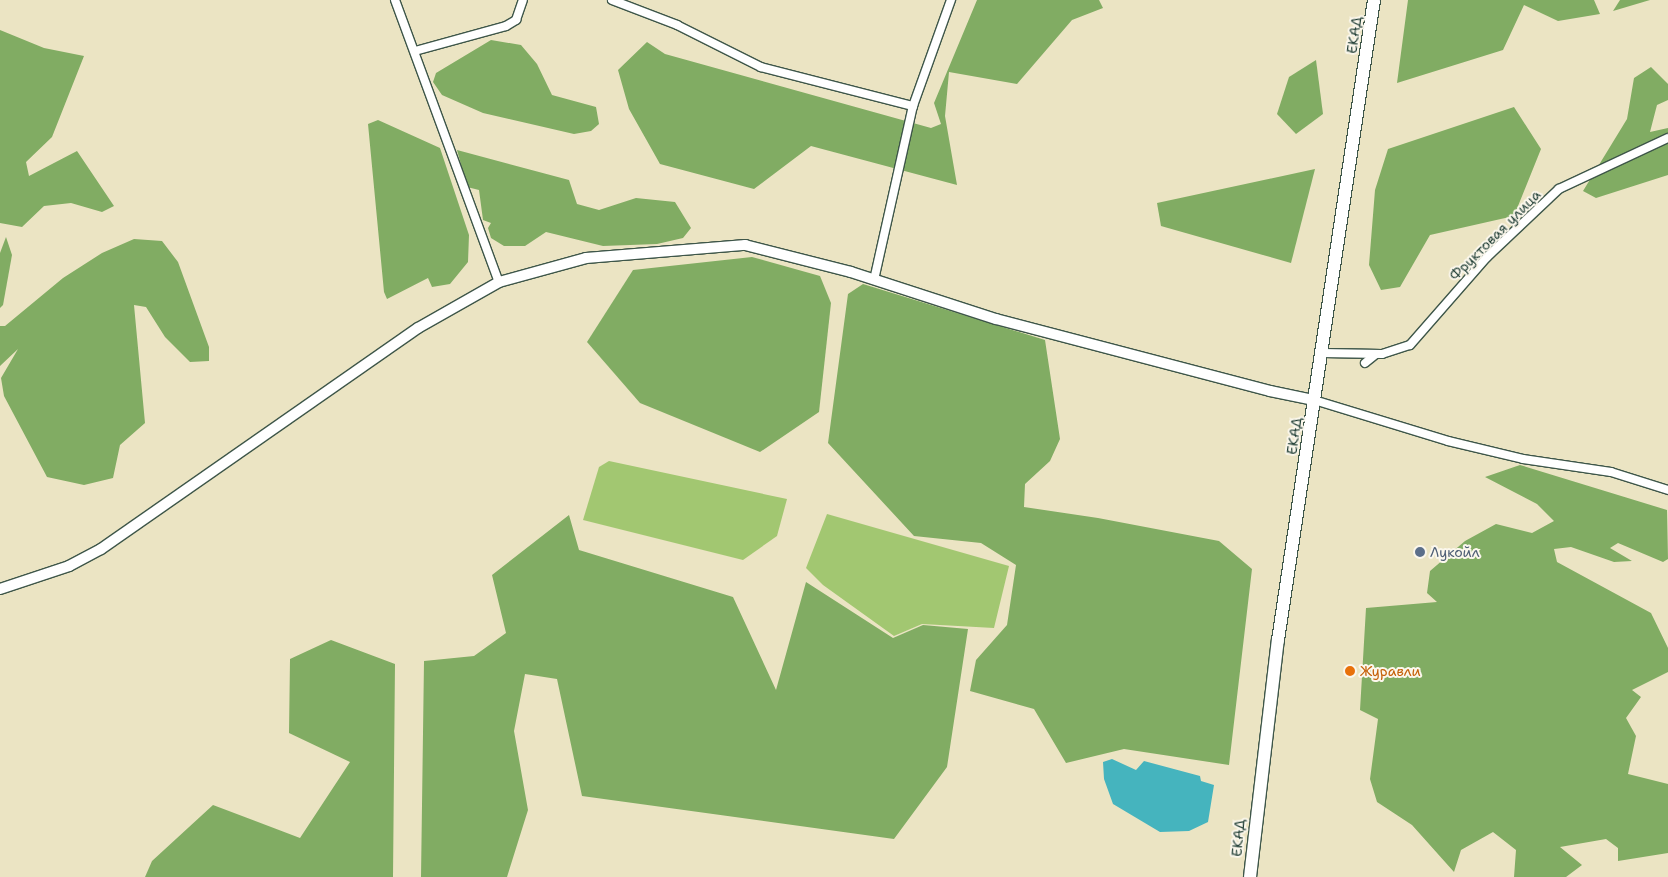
<!DOCTYPE html>
<meta charset="utf-8">
<style>
body{margin:0}
#map{position:relative;width:1668px;height:877px;overflow:hidden;background:#ebe4c3;font-family:"Shantell Sans",sans-serif}
div>[style]{position:absolute}
.green>*{inset:0;background:#a2c771}
.forest>*{inset:0;background:#81ac63}
.water>*{inset:0;background:#45b4be}
.roads{filter:drop-shadow(1px 0 #3e5649) drop-shadow(-1px 0 #3e5649) drop-shadow(0 1px #3e5649) drop-shadow(0 -1px #3e5649)}
.minor>*{height:8px;margin:-4px;padding:0 4px;transform-origin:4px;border-radius:4px;background:#fff}
.tertiary>*{height:10px;margin:-5px;padding:0 5px;transform-origin:5px;border-radius:5px;background:#fff}
.trunk>*{height:12px;margin:-6px;padding:0 6px;transform-origin:6px;border-radius:6px;background:#fff}
.dots>*{width:14px;height:14px;translate:-50% -50%;box-sizing:border-box;border:2px solid #fbf7ec;border-radius:50%}
span{translate:-50% -50%;white-space:nowrap;text-align:center;line-height:1.15;-webkit-text-stroke:4px #fbf7ec;paint-order:stroke}
.street-label{font-size:14px;color:#1f3d34}
.service-label{font-size:14px;color:#4e5e75}
.left{translate:0 -50%;text-align:left}
.food-label{font-size:14px;color:#c56008}
</style>
<div id="map">
<div class="green">
<div style="clip-path:polygon(609px 461px,787px 499px,777px 536px,743px 560px,583px 520px,599px 467px)"></div>
<div style="clip-path:polygon(827px 514px,1009px 566px,994px 628px,922px 624px,894px 636px,823px 585px,806px 568px)"></div>
</div>
<div class="forest">
<div style="clip-path:polygon(977px 0,1099px 0,1103px 8px,1072px 20px,1017px 84px,949px 72px,945px 116px,957px 185px,811px 146px,754px 189px,660px 164px,629px 109px,618px 70px,647px 42px,665px 54px,931px 128px,941px 124px,934px 103px)"></div>
<div style="clip-path:polygon(1408px 0,1594px 0,1600px 14px,1558px 21px,1524px 5px,1503px 50px,1397px 83px)"></div>
<div style="clip-path:polygon(1620px 0,1650px 0,1613px 11px)"></div>
<div style="clip-path:polygon(0 30px,44px 48px,84px 56px,52px 137px,26px 162px,29px 176px,77px 151px,114px 206px,102px 212px,71px 203px,44px 206px,22px 227px,0 223px)"></div>
<div style="clip-path:polygon(491px 40px,521px 45px,537px 64px,552px 95px,596px 107px,599px 124px,591px 131px,574px 134px,483px 113px,442px 95px,433px 82px,436px 73px)"></div>
<div style="clip-path:polygon(1316px 60px,1323px 114px,1296px 134px,1277px 114px,1289px 77px)"></div>
<div style="clip-path:polygon(1651px 67px,1668px 84px,1668px 100px,1657px 105px,1650px 132px,1668px 128px,1668px 175px,1596px 198px,1583px 191px,1627px 119px,1634px 78px)"></div>
<div style="clip-path:polygon(1514px 107px,1541px 149px,1514px 216px,1430px 235px,1400px 287px,1381px 290px,1369px 265px,1375px 190px,1388px 149px)"></div>
<div style="clip-path:polygon(378px 120px,440px 148px,469px 235px,468px 262px,450px 284px,432px 287px,428px 278px,387px 299px,384px 292px,368px 124px)"></div>
<div style="clip-path:polygon(457px 150px,569px 180px,577px 204px,599px 210px,636px 198px,675px 202px,691px 228px,683px 238px,657px 244px,603px 246px,546px 232px,525px 246px,504px 246px,491px 238px,488px 228px,491px 223px,483px 220px,479px 190px,467px 187px)"></div>
<div style="clip-path:polygon(1315px 169px,1291px 263px,1161px 226px,1157px 203px)"></div>
<div style="clip-path:polygon(6px 237px,12px 255px,3px 305px,0 308px,0 253px)"></div>
<div style="clip-path:polygon(134px 239px,162px 241px,178px 262px,209px 347px,209px 361px,190px 362px,165px 337px,146px 307px,134px 305px,145px 423px,120px 445px,113px 478px,84px 485px,47px 477px,4px 396px,1px 378px,18px 349px,0 366px,0 326px,5px 326px,63px 278px,102px 253px)"></div>
<div style="clip-path:polygon(752px 257px,820px 276px,831px 303px,819px 412px,760px 452px,640px 403px,587px 342px,633px 270px)"></div>
<div style="clip-path:polygon(863px 284px,1045px 340px,1060px 439px,1050px 461px,1025px 484px,1024px 507px,1098px 518px,1219px 541px,1252px 569px,1229px 765px,1124px 749px,1066px 763px,1034px 709px,970px 691px,976px 660px,1007px 625px,1016px 565px,981px 543px,914px 536px,828px 443px,848px 294px)"></div>
<div style="clip-path:polygon(1520px 465px,1667px 510px,1668px 559px,1663px 562px,1618px 543px,1610px 548px,1632px 561px,1614px 562px,1571px 547px,1554px 549px,1557px 562px,1651px 613px,1668px 648px,1668px 672px,1632px 690px,1641px 697px,1626px 718px,1636px 736px,1628px 774px,1668px 784px,1668px 853px,1618px 861px,1618px 848px,1606px 839px,1560px 847px,1582px 865px,1566px 877px,1514px 877px,1516px 850px,1493px 832px,1461px 850px,1454px 872px,1412px 825px,1377px 802px,1370px 779px,1378px 719px,1360px 710px,1366px 608px,1437px 602px,1427px 593px,1430px 571px,1465px 541px,1496px 524px,1532px 533px,1554px 521px,1537px 504px,1485px 477px)"></div>
<div style="clip-path:polygon(569px 515px,579px 550px,733px 597px,776px 690px,806px 582px,893px 638px,923px 625px,968px 629px,947px 767px,894px 839px,582px 796px,557px 679px,525px 674px,514px 731px,528px 810px,507px 877px,421px 877px,424px 661px,474px 656px,506px 633px,492px 575px)"></div>
<div style="clip-path:polygon(331px 640px,395px 664px,393px 877px,145px 877px,152px 861px,213px 805px,300px 838px,350px 762px,289px 733px,290px 659px)"></div>
</div>
<div class="water">
<div style="clip-path:polygon(1112px 759px,1136px 770px,1144px 761px,1200px 776px,1201px 781px,1214px 785px,1208px 822px,1189px 831px,1160px 832px,1113px 804px,1104px 779px,1103px 762px)"></div>
</div>
<div class="roads">
<div class="minor">
<div style="left:395px;top:0;width:301px;rotate:69.8deg"></div>
<div style="left:612px;top:0;width:70px;rotate:21deg"></div>
<div style="left:677px;top:25px;width:94px;rotate:26.6deg"></div>
<div style="left:761px;top:67px;width:157px;rotate:14.4deg"></div>
<div style="left:415px;top:51px;width:94px;rotate:-15.4deg"></div>
<div style="left:506px;top:26px;width:12px;rotate:-31deg"></div>
<div style="left:516px;top:20px;width:21px;rotate:-71deg"></div>
<div style="left:874px;top:280px;width:178px;rotate:-77.4deg"></div>
<div style="left:913px;top:106px;width:113px;rotate:-70.3deg"></div>
<div style="left:1322px;top:353px;width:60px;rotate:1deg"></div>
<div style="left:1382px;top:354px;width:29px;rotate:-18deg"></div>
<div style="left:1410px;top:345px;width:117px;rotate:-48.8deg"></div>
<div style="left:1487px;top:257px;width:99px;rotate:-43.4deg"></div>
<div style="left:1559px;top:189px;width:120px;rotate:-25.1deg"></div>
<div style="left:1365px;top:363px;width:14px;rotate:-39deg"></div>
<div style="left:1314px;top:400px;width:140px;rotate:17deg"></div>
<div style="left:1448px;top:441px;width:77px;rotate:13.5deg"></div>
<div style="left:1523px;top:459px;width:89px;rotate:8.4deg"></div>
<div style="left:1611px;top:472px;width:60px;rotate:17.5deg"></div>
</div>
<div class="tertiary">
<div style="left:0;top:589px;width:73px;rotate:-18.4deg"></div>
<div style="left:69px;top:566px;width:36px;rotate:-28deg"></div>
<div style="left:101px;top:549px;width:386px;rotate:-34.9deg"></div>
<div style="left:418px;top:328px;width:93px;rotate:-29.6deg"></div>
<div style="left:499px;top:282px;width:90px;rotate:-15.4deg"></div>
<div style="left:586px;top:258px;width:160px;rotate:-4.7deg"></div>
<div style="left:745px;top:245px;width:109px;rotate:14.3deg"></div>
<div style="left:851px;top:272px;width:152px;rotate:18deg"></div>
<div style="left:996px;top:319px;width:283px;rotate:14.7deg"></div>
<div style="left:1270px;top:391px;width:45px;rotate:11.6deg"></div>
</div>
<div class="trunk">
<div style="left:1250px;top:877px;width:239px;rotate:-83.3deg"></div>
<div style="left:1278px;top:640px;width:647px;rotate:-81.47deg"></div>
</div>
</div>
<div class="dots">
<div style="left:1420px;top:552px;background:#5c6f8a"></div>
<div style="left:1350px;top:671px;background:#e8710a"></div>
</div>
<div class="street-label">
<span style="left:1354px;top:35px;rotate:-82deg">ЕКАД</span>
<span style="left:1495px;top:235px;rotate:-45deg">Фруктовая улица</span>
<span style="left:1294px;top:436px;rotate:-82deg">ЕКАД</span>
<span style="left:1238px;top:838px;rotate:-85deg">ЕКАД</span>
</div>
<div class="service-label">
<span class="left" style="left:1430px;top:552px">Лукойл</span>
</div>
<div class="food-label">
<span class="left" style="left:1360px;top:671px">Журавли</span>
</div>
</div>
